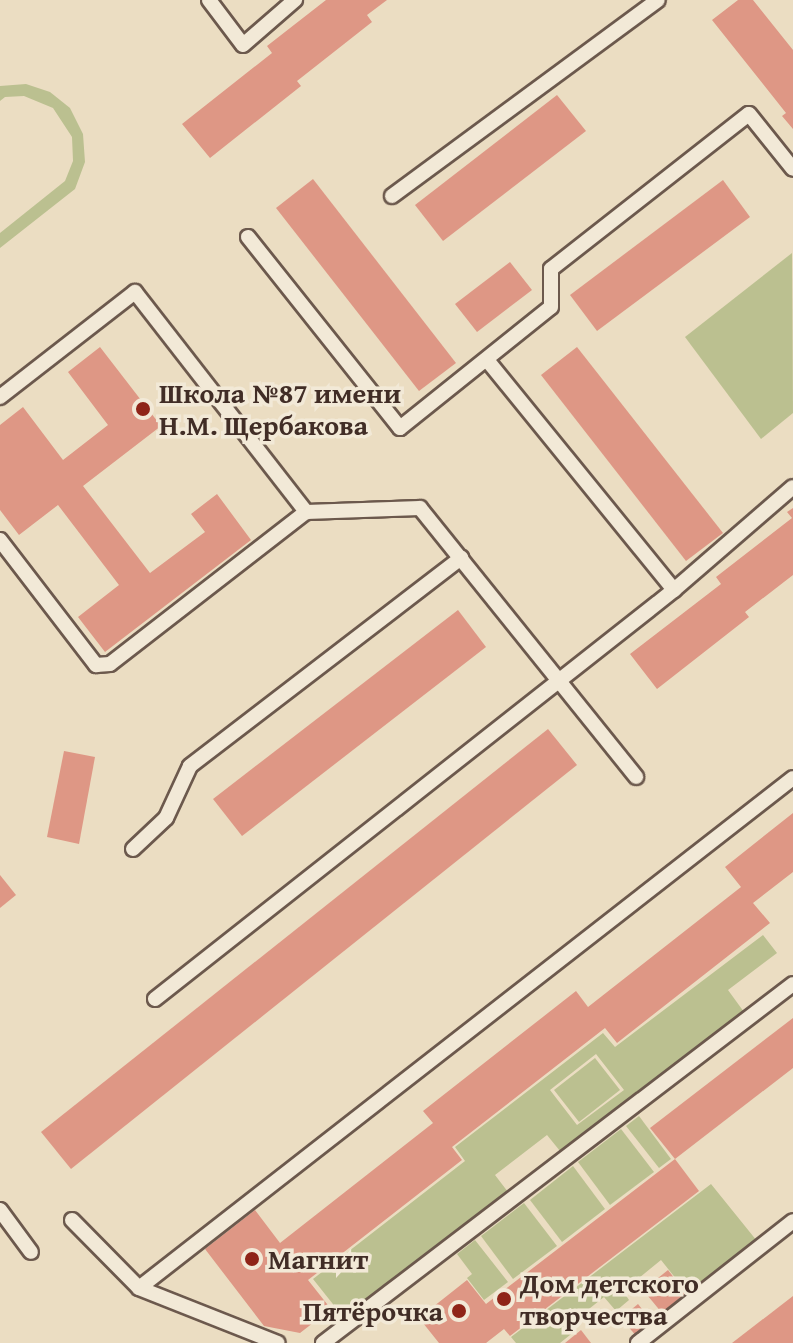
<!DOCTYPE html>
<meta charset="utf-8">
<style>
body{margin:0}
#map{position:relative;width:793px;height:1343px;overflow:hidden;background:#ebddc2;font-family:"Gentium Book Plus",serif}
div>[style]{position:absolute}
.green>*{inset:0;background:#bbc090}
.building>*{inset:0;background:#de9785}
.roads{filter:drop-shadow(2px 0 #6c594d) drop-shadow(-2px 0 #6c594d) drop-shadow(0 2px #6c594d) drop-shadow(0 -2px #6c594d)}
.lane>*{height:14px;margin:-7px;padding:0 7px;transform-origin:7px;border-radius:7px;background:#f2e9d7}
.dots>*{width:22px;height:22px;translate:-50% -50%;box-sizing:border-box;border:4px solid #f2e9d7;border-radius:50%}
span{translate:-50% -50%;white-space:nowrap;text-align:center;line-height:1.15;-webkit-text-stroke:7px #f2e9d7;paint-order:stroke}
.poi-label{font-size:28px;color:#412d26;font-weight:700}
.left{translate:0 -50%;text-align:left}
.right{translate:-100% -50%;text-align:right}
</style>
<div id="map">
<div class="green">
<div style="clip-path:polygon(26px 84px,50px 92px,70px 108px,83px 134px,85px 162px,75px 189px,0 248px,0 233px,65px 181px,73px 161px,72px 137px,53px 108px,24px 96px,5px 97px,0 101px,0 86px)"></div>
<div style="clip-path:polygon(792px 253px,793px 413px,761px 439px,685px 337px)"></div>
<div style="clip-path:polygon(evenodd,763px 935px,777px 953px,728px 990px,744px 1012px,560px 1151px,547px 1135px,495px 1175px,508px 1192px,344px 1318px,313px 1279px,465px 1161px,455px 1147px,603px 1033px,615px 1047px,763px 935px,596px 1054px,624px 1090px,577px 1125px,550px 1090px,596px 1054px)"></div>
<div style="clip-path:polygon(595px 1058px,620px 1090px,579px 1122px,554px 1090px)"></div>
<div style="clip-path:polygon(639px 1116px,671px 1159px,659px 1168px,626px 1126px)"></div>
<div style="clip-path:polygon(621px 1129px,654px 1172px,610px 1205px,578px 1162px)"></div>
<div style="clip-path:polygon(573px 1166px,605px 1209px,562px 1242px,530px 1200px)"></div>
<div style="clip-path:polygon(711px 1184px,757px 1241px,689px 1295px,661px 1260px,623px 1291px,629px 1300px,616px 1311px,604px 1297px,570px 1324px,575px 1331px,560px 1343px,516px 1343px,511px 1337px)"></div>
<div style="clip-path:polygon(524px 1203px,557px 1246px,513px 1279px,481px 1236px)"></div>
<div style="clip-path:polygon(475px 1240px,508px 1282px,484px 1300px,467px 1278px,472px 1274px,457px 1254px)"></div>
</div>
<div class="building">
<div style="clip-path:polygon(326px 0,387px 0,367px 15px,372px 22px,297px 81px,301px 86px,210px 158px,182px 124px,272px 53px,267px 46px)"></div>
<div style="clip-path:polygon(738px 0,753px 0,793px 50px,793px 129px,782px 116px,786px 113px,712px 20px)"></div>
<div style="clip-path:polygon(557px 95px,586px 131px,443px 241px,415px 205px)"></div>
<div style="clip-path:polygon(313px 179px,456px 363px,419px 391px,276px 208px)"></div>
<div style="clip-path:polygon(723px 180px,750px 217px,597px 331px,570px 295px)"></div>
<div style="clip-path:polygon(510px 262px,532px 290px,477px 332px,455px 304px)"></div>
<div style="clip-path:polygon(100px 347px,161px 426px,83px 486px,150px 573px,205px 532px,191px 514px,217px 494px,251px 540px,105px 652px,78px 617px,119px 585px,58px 505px,19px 535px,0 510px,0 425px,23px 407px,63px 460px,108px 425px,68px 372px)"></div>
<div style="clip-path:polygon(577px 347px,723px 533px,686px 561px,541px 375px)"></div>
<div style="clip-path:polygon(793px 508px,793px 575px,745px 612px,749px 617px,657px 689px,630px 654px,721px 584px,716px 577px,792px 518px,787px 512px)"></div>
<div style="clip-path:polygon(458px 610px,486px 647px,242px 836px,213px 799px)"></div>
<div style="clip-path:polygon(548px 729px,577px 765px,71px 1169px,41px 1132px)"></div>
<div style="clip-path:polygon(64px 751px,95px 757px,79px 844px,47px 837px)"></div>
<div style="clip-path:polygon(793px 813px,793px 872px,753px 903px,770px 923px,617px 1043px,605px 1028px,452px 1147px,462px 1160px,308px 1280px,331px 1309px,300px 1333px,264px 1326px,205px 1249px,255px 1210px,280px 1243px,433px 1123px,423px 1111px,576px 991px,588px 1007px,741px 887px,725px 867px)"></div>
<div style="clip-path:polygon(0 875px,16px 895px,0 908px)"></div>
<div style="clip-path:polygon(793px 1018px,793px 1068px,675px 1159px,650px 1128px)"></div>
<div style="clip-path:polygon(675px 1159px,699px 1191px,510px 1336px,504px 1329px,486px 1343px,439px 1343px,419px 1318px,467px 1280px,486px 1304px)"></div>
<div style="clip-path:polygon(668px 1270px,686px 1293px,662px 1313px,643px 1290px)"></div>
<div style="clip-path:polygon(793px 1296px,793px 1343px,732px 1343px)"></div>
<div style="clip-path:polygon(638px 1304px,654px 1324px,637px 1337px,621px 1318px)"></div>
<div style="clip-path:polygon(581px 1330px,591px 1343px,565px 1343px)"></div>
</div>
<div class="roads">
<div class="lane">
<div style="left:209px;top:0;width:56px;rotate:52.9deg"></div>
<div style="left:243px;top:45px;width:69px;rotate:-40.9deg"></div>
<div style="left:392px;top:196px;width:330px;rotate:-36.4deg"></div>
<div style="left:248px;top:237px;width:244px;rotate:51.5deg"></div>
<div style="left:400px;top:428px;width:193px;rotate:-38.7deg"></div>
<div style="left:551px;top:307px;width:38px;rotate:-90deg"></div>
<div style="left:551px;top:269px;width:251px;rotate:-38.1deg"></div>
<div style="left:749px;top:114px;width:70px;rotate:51.3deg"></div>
<div style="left:0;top:397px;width:171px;rotate:-37.9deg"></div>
<div style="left:135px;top:292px;width:279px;rotate:52.1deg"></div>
<div style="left:0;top:540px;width:158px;rotate:52.5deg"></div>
<div style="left:96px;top:665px;width:14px;rotate:-4deg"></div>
<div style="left:110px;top:664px;width:248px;rotate:-37.8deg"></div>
<div style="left:306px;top:512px;width:114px;rotate:-2deg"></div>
<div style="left:420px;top:508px;width:345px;rotate:51.2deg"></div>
<div style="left:674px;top:590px;width:157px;rotate:-40.9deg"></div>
<div style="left:133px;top:849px;width:45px;rotate:-43.2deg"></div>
<div style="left:166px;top:818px;width:57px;rotate:-65.2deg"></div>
<div style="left:190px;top:766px;width:342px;rotate:-37.5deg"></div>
<div style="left:155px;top:999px;width:661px;rotate:-38.24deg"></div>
<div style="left:674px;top:590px;width:296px;rotate:-129.1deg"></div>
<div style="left:0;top:1210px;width:52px;rotate:53.6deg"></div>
<div style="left:72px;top:1220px;width:95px;rotate:45.4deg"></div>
<div style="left:139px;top:1288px;width:149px;rotate:21.6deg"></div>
<div style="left:139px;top:1288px;width:829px;rotate:-37.95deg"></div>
<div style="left:323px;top:1343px;width:591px;rotate:-37.37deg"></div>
<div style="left:638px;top:1343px;width:197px;rotate:-38.2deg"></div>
</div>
</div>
<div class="dots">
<div style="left:143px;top:409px;background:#8f2418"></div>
<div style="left:252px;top:1259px;background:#8f2418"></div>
<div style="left:504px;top:1299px;background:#8f2418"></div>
<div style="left:459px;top:1311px;background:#8f2418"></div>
</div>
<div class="poi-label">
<span class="left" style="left:159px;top:409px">Школа №87 имени<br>Н.М. Щербакова</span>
<span class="left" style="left:268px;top:1259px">Магнит</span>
<span class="left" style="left:520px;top:1299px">Дом детского<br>творчества</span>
<span class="right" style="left:443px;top:1311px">Пятёрочка</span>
</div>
</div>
